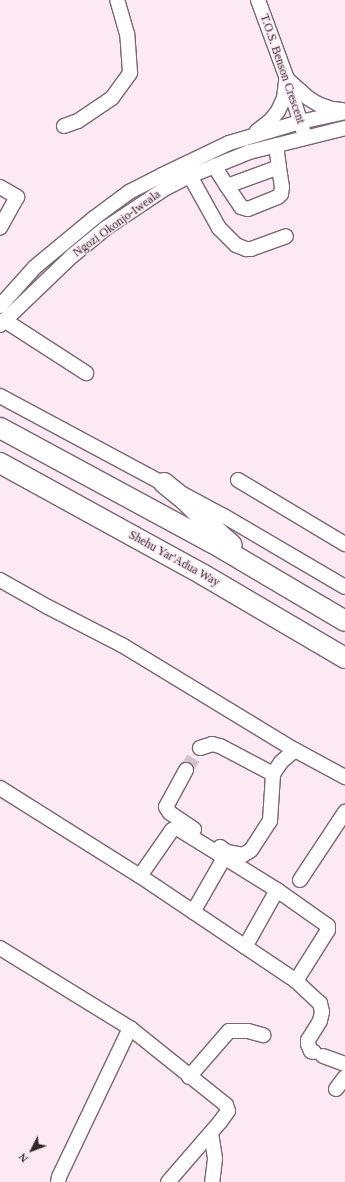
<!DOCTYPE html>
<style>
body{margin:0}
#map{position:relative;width:345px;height:1182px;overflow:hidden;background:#fde9f3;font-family:"Times New Roman",serif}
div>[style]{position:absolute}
.minor-tunnel>*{height:14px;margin-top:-7px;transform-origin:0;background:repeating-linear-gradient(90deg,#d4c3cc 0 14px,transparent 0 21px)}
.roads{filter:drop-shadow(1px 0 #786771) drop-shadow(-1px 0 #786771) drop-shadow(0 1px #786771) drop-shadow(0 -1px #786771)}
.minor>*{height:14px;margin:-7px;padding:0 7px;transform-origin:7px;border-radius:7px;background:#fff}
.highway>*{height:20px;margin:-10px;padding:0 10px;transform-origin:10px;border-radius:10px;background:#fff}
span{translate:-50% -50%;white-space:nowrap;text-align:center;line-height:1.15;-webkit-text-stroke:3px #fde9f3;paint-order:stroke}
.street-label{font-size:12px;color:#322a2f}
.north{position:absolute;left:12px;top:1130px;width:40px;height:40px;-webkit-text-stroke:3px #fde9f3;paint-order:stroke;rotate:228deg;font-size:11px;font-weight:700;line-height:16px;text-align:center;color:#322a2f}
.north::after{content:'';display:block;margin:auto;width:14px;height:18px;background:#322a2f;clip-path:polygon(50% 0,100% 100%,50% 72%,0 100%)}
</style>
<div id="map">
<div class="minor-tunnel">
<div style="left:186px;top:770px;width:26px;rotate:-58deg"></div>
</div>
<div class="roads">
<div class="minor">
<div style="left:258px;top:0;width:84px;rotate:69.8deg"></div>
<div style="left:287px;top:79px;width:53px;rotate:72.6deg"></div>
<div style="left:287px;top:79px;width:28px;rotate:42deg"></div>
<div style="left:308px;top:98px;width:12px;rotate:31deg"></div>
<div style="left:318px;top:104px;width:15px;rotate:20deg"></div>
<div style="left:332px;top:109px;width:10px;rotate:6deg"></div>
<div style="left:64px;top:126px;width:15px;rotate:-20deg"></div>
<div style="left:78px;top:121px;width:41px;rotate:-34.1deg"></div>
<div style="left:112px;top:98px;width:31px;rotate:-54deg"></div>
<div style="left:130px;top:73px;width:39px;rotate:-94deg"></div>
<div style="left:127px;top:34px;width:35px;rotate:-106deg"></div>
<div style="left:257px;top:131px;width:18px;rotate:-38deg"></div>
<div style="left:271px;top:120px;width:11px;rotate:-52deg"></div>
<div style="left:278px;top:111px;width:14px;rotate:-65deg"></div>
<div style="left:284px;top:98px;width:17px;rotate:-83deg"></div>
<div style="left:214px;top:166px;width:24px;rotate:57deg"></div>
<div style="left:227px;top:186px;width:55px;rotate:-20.1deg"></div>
<div style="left:279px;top:167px;width:22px;rotate:-98deg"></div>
<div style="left:190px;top:176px;width:60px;rotate:60.9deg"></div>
<div style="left:219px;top:228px;width:24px;rotate:45deg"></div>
<div style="left:236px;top:245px;width:11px;rotate:22deg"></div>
<div style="left:246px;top:249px;width:5px"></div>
<div style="left:251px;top:249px;width:37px;rotate:-20deg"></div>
<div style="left:227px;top:186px;width:25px;rotate:56deg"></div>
<div style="left:241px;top:207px;width:7px;rotate:16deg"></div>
<div style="left:248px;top:209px;width:32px;rotate:-22deg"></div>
<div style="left:278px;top:197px;width:4px;rotate:-45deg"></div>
<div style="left:281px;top:194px;width:7px;rotate:-82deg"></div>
<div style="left:282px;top:187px;width:20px;rotate:-99deg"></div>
<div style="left:0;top:187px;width:20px;rotate:30deg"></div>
<div style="left:17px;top:197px;width:35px;rotate:119deg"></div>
<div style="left:0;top:306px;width:52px;rotate:-48.1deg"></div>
<div style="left:35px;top:267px;width:77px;rotate:-39.7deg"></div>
<div style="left:94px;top:218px;width:44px;rotate:-36.6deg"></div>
<div style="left:129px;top:192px;width:37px;rotate:-27deg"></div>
<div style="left:162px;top:175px;width:74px;rotate:-25.5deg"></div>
<div style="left:229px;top:143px;width:74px;rotate:-16.5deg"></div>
<div style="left:300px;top:122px;width:46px;rotate:-12.5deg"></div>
<div style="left:4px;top:320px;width:98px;rotate:32.9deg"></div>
<div style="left:0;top:325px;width:100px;rotate:-43.8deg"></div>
<div style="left:72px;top:256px;width:44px;rotate:-39.5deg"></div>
<div style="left:106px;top:228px;width:72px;rotate:-33.7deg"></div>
<div style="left:166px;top:188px;width:27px;rotate:-27deg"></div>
<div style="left:190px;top:176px;width:64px;rotate:-22.1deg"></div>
<div style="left:249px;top:152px;width:99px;rotate:-14deg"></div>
<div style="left:0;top:396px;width:254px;rotate:28.2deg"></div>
<div style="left:224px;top:516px;width:140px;rotate:30.4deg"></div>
<div style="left:238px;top:480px;width:125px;rotate:30.9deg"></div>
<div style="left:0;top:580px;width:55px;rotate:29.4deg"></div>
<div style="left:48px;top:607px;width:83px;rotate:27.2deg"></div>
<div style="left:122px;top:645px;width:202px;rotate:31.3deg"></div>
<div style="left:295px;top:750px;width:57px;rotate:28.4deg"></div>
<div style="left:200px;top:748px;width:13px;rotate:-18deg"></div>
<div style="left:212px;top:744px;width:8px;rotate:14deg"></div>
<div style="left:220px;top:746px;width:60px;rotate:27.8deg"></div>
<div style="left:186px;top:770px;width:42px;rotate:118.4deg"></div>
<div style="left:166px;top:807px;width:7px;rotate:56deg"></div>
<div style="left:170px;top:813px;width:29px;rotate:34deg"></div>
<div style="left:0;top:788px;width:165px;rotate:32.2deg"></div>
<div style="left:140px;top:876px;width:188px;rotate:33.9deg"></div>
<div style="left:296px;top:981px;width:33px;rotate:43deg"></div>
<div style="left:320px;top:1003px;width:9px;rotate:77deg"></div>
<div style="left:322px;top:1012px;width:9px;rotate:103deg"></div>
<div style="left:320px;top:1021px;width:22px;rotate:122deg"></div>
<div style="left:308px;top:1040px;width:4px;rotate:90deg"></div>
<div style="left:308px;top:1044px;width:8px;rotate:67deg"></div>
<div style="left:311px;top:1051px;width:3px;rotate:18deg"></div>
<div style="left:220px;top:847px;width:9px;rotate:36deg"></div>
<div style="left:227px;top:852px;width:11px;rotate:10deg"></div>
<div style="left:238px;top:854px;width:5px;rotate:11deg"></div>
<div style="left:243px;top:855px;width:9px;rotate:-32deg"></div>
<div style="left:251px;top:850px;width:35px;rotate:-57deg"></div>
<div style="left:270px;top:821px;width:47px;rotate:-86.3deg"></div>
<div style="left:273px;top:774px;width:14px;rotate:-56deg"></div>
<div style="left:281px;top:762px;width:18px;rotate:-41deg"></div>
<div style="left:140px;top:876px;width:56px;rotate:-55.2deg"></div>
<div style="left:172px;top:830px;width:5px;rotate:-22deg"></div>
<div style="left:177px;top:828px;width:118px;rotate:31.8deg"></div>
<div style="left:277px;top:890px;width:62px;rotate:35.2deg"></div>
<div style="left:328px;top:926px;width:4px;rotate:90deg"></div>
<div style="left:328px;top:930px;width:60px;rotate:122.1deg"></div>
<div style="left:300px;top:880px;width:82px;rotate:-56.5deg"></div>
<div style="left:193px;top:912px;width:62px;rotate:-60.1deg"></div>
<div style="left:245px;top:947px;width:65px;rotate:-60.7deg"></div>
<div style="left:0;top:948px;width:153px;rotate:31.6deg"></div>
<div style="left:130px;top:1028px;width:123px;rotate:38.7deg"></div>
<div style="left:226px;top:1105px;width:6px;rotate:72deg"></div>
<div style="left:228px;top:1111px;width:14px;rotate:126deg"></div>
<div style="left:220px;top:1122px;width:79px;rotate:130.9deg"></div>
<div style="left:323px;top:1056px;width:23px;rotate:20deg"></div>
<div style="left:189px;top:1077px;width:61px;rotate:-49deg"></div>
<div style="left:229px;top:1031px;width:19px"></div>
<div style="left:248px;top:1031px;width:16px;rotate:15deg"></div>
<div style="left:336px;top:1089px;width:15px;rotate:-53deg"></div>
<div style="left:211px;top:1133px;width:26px;rotate:81deg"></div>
<div style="left:215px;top:1159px;width:23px;rotate:97deg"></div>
<div style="left:58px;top:1182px;width:5px;rotate:-79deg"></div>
<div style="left:59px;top:1177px;width:165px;rotate:-64.5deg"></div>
</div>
<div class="highway">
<div style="left:0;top:428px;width:242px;rotate:28.4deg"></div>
<div style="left:213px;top:543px;width:153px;rotate:30.6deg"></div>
<div style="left:0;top:463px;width:230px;rotate:28.8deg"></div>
<div style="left:202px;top:574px;width:166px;rotate:30.4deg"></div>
<div style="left:164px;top:483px;width:27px;rotate:39deg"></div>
<div style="left:185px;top:500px;width:47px;rotate:45deg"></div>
<div style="left:218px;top:533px;width:18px;rotate:41deg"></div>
</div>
</div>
<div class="street-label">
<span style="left:282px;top:69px;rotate:71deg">T.O.S. Benson Crescent</span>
<span style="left:117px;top:224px;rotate:-36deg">Ngozi Okonjo-Iweala</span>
<span style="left:174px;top:559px;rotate:29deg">Shehu Yar'Adua Way</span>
</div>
<div class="north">N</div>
</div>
